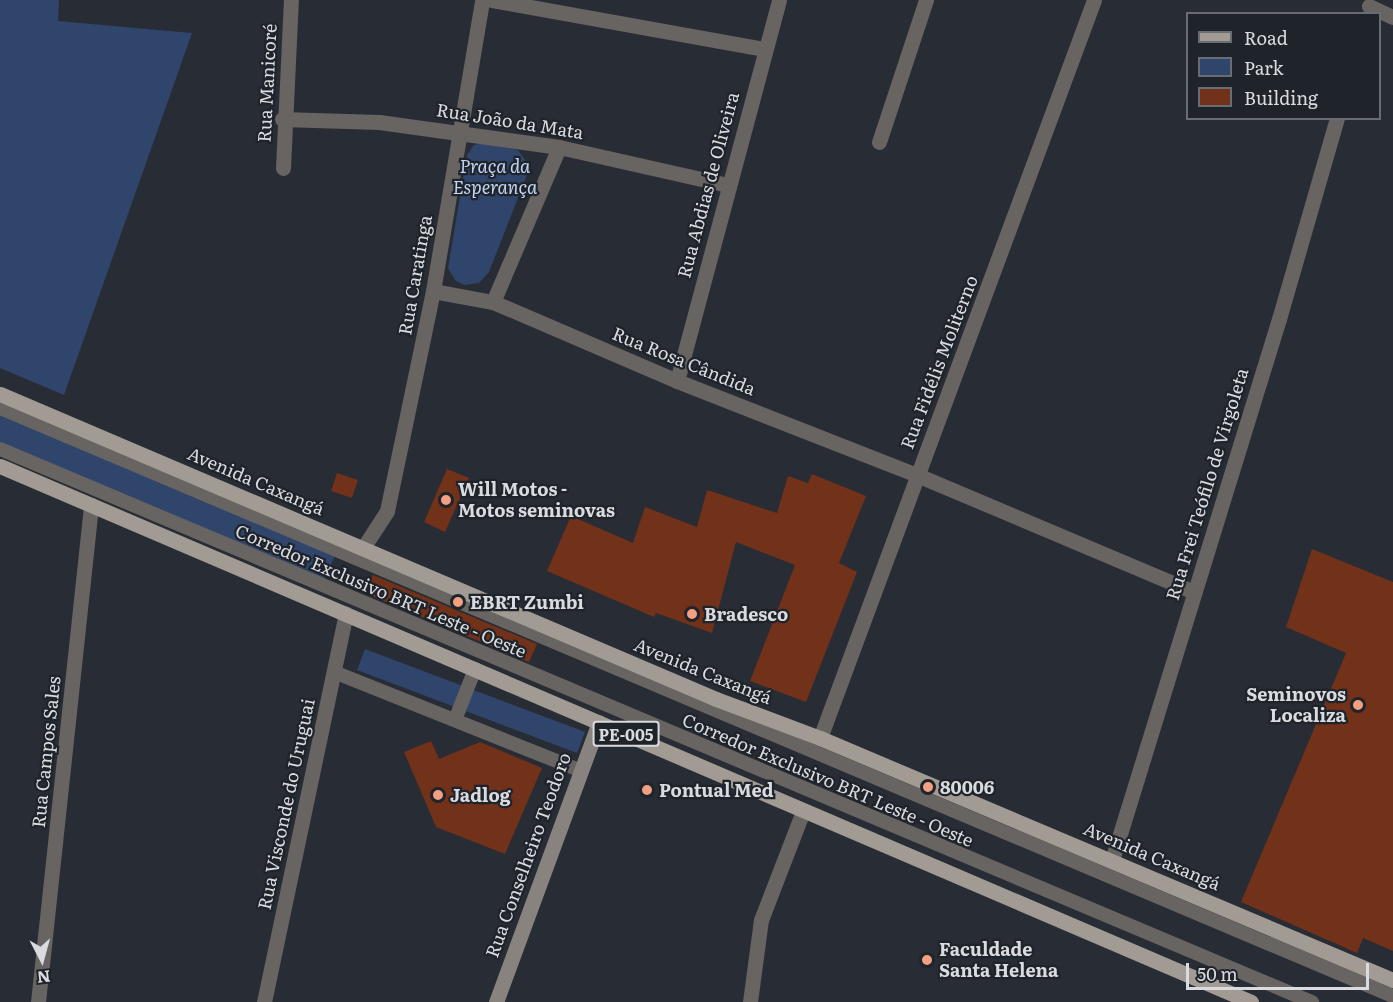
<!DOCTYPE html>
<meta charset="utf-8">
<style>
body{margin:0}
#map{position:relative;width:1393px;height:1002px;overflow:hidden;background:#282c34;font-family:Literata,serif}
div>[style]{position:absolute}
.green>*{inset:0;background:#30456b}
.building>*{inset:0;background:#723119}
.lane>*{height:14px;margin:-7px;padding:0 7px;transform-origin:7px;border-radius:7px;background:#676461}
.street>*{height:15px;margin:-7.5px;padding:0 7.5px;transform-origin:7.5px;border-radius:7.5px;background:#676461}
.secondary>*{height:15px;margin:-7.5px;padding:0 7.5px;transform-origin:7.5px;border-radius:7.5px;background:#88837e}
.primary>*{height:15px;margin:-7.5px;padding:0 7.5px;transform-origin:7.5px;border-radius:7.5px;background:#a19b94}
.dots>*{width:16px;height:16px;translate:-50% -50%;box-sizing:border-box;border:3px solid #1f232a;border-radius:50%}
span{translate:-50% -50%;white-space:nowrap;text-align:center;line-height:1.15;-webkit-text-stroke:4.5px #1f232a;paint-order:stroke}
.shield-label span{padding:2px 4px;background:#1f232a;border:2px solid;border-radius:4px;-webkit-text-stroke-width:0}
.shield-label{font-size:16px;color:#d9dbe0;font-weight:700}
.street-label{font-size:18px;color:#d9dbe0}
.park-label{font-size:18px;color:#c2d5f7;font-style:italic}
.poi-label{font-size:18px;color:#d9dbe0;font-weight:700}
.left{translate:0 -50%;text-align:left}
.right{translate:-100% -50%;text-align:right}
.legend{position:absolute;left:1186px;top:12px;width:195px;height:108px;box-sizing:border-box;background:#1f232a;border:2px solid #696d73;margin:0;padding:8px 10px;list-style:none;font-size:18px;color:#d9dbe0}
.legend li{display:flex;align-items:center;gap:12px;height:30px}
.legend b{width:30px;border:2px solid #696d73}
.north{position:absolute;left:12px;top:930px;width:60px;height:60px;-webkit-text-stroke:4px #1f232a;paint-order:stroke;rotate:174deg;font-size:16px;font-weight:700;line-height:24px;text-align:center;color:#d9dbe0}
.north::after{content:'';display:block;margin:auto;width:21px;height:27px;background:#d9dbe0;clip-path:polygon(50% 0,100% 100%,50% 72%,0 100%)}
.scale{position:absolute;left:1186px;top:963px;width:183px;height:27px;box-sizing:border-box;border:3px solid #d9dbe0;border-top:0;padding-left:8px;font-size:18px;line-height:21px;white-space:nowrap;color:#d9dbe0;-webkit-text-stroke:4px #1f232a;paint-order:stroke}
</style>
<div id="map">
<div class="green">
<div style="clip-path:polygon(0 0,59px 0,58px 21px,192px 33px,64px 395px,0 368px)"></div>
<div style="clip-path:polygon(482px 143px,518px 150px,530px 167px,489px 272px,479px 283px,464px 285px,455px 280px,448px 268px,467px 155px,474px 145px)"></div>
<div style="clip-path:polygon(0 415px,335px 556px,323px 581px,0 444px)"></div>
<div style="clip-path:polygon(365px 649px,585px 732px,577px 753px,357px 670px)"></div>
</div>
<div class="building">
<div style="clip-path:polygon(447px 469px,469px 478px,445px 532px,424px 522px)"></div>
<div style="clip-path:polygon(337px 473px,358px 480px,352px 498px,331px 491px)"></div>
<div style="clip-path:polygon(812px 474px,866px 496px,839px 563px,857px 572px,806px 702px,750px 681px,795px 565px,736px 542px,712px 633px,656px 613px,654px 617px,547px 571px,571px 516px,633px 543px,645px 507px,697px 527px,707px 490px,777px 513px,788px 476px,808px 483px)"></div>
<div style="clip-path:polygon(1312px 549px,1393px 582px,1393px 951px,1363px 938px,1357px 953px,1241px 902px,1346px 653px,1286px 627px)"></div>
<div style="clip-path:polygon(373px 575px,537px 644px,529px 662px,365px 593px)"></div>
<div style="clip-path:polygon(431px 741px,439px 759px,480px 742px,542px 768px,505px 854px,436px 827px,404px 752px)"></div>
</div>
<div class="lane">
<div style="left:0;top:408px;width:1512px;rotate:22.89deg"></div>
<div style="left:0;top:449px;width:1424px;rotate:22.86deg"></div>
<div style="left:334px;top:672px;width:264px;rotate:21.8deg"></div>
<div style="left:455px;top:720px;width:55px;rotate:-68.6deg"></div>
</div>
<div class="street">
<div style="left:492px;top:0;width:277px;rotate:10.2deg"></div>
<div style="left:1369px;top:6px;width:26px;rotate:25deg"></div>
<div style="left:282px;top:119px;width:97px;rotate:1.8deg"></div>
<div style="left:379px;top:122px;width:182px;rotate:7.9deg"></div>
<div style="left:559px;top:147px;width:173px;rotate:12.7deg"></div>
<div style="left:879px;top:142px;width:150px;rotate:-71.7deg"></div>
<div style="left:283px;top:168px;width:168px;rotate:-87.3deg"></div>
<div style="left:433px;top:291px;width:61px;rotate:10.4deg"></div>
<div style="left:493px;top:302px;width:200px;rotate:23.2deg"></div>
<div style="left:677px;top:381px;width:258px;rotate:21.4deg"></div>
<div style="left:917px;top:475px;width:301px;rotate:22.9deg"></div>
<div style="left:493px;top:302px;width:168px;rotate:-66.9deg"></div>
<div style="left:677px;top:381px;width:394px;rotate:-75deg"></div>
<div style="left:363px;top:548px;width:44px;rotate:-57deg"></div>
<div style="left:387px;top:511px;width:225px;rotate:-78.2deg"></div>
<div style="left:433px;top:291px;width:295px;rotate:-80.4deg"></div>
<div style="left:820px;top:738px;width:787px;rotate:-69.63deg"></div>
<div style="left:1112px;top:860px;width:566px;rotate:-72.85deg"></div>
<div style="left:1279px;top:319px;width:209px;rotate:-73.9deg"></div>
<div style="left:38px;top:1002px;width:500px;rotate:-83.9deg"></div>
<div style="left:264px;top:1002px;width:397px;rotate:-78.1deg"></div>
<div style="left:750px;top:1002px;width:83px;rotate:-82.4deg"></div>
<div style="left:761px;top:920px;width:117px;rotate:-68.9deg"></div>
</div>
<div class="secondary">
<div style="left:496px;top:1002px;width:298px;rotate:-69.8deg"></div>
</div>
<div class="primary">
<div style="left:0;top:394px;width:778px;rotate:23.07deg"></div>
<div style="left:716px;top:699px;width:111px;rotate:20.6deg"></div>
<div style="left:820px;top:738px;width:622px;rotate:22.9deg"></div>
<div style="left:0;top:466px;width:1361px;rotate:23.19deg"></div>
</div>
<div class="dots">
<div style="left:446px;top:500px;background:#f2a081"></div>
<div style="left:458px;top:602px;background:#f2a081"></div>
<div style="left:692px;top:614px;background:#f2a081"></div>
<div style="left:1358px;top:705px;background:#f2a081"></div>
<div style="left:928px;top:787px;background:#f2a081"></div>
<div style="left:647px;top:790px;background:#f2a081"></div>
<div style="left:438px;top:795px;background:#f2a081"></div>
<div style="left:927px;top:960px;background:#f2a081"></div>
</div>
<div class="shield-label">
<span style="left:626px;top:734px">PE-005</span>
</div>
<div class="street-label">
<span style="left:267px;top:83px;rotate:-87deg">Rua Manicoré</span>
<span style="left:510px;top:121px;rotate:9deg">Rua João da Mata</span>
<span style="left:708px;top:185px;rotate:-75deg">Rua Abdias de Oliveira</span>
<span style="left:415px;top:275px;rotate:-80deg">Rua Caratinga</span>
<span style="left:684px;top:361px;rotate:22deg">Rua Rosa Cândida</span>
<span style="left:939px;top:362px;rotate:-69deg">Rua Fidélis Moliterno</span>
<span style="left:256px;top:481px;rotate:23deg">Avenida Caxangá</span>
<span style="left:1207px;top:484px;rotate:-73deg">Rua Frei Teófilo de Virgoleta</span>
<span style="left:381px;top:591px;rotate:23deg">Corredor Exclusivo BRT Leste - Oeste</span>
<span style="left:703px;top:671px;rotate:22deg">Avenida Caxangá</span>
<span style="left:46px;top:752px;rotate:-84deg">Rua Campos Sales</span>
<span style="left:828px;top:780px;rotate:23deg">Corredor Exclusivo BRT Leste - Oeste</span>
<span style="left:286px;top:804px;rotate:-78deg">Rua Visconde do Uruguai</span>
<span style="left:528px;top:855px;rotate:-70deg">Rua Conselheiro Teodoro</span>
<span style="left:1152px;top:856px;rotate:23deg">Avenida Caxangá</span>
</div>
<div class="park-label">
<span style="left:495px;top:177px">Praça da<br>Esperança</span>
</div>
<div class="poi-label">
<span class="left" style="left:458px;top:500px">Will Motos -<br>Motos seminovas</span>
<span class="left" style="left:470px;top:602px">EBRT Zumbi</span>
<span class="left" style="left:704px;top:614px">Bradesco</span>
<span class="right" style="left:1346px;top:705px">Seminovos<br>Localiza</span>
<span class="left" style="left:940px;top:787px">80006</span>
<span class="left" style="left:659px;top:790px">Pontual Med</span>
<span class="left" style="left:450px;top:795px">Jadlog</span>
<span class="left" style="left:939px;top:960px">Faculdade<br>Santa Helena</span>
</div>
<ul class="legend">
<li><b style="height:8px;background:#a19b94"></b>Road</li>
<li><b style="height:16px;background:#30456b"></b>Park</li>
<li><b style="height:16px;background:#723119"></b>Building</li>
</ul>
<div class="north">N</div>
<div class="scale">50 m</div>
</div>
